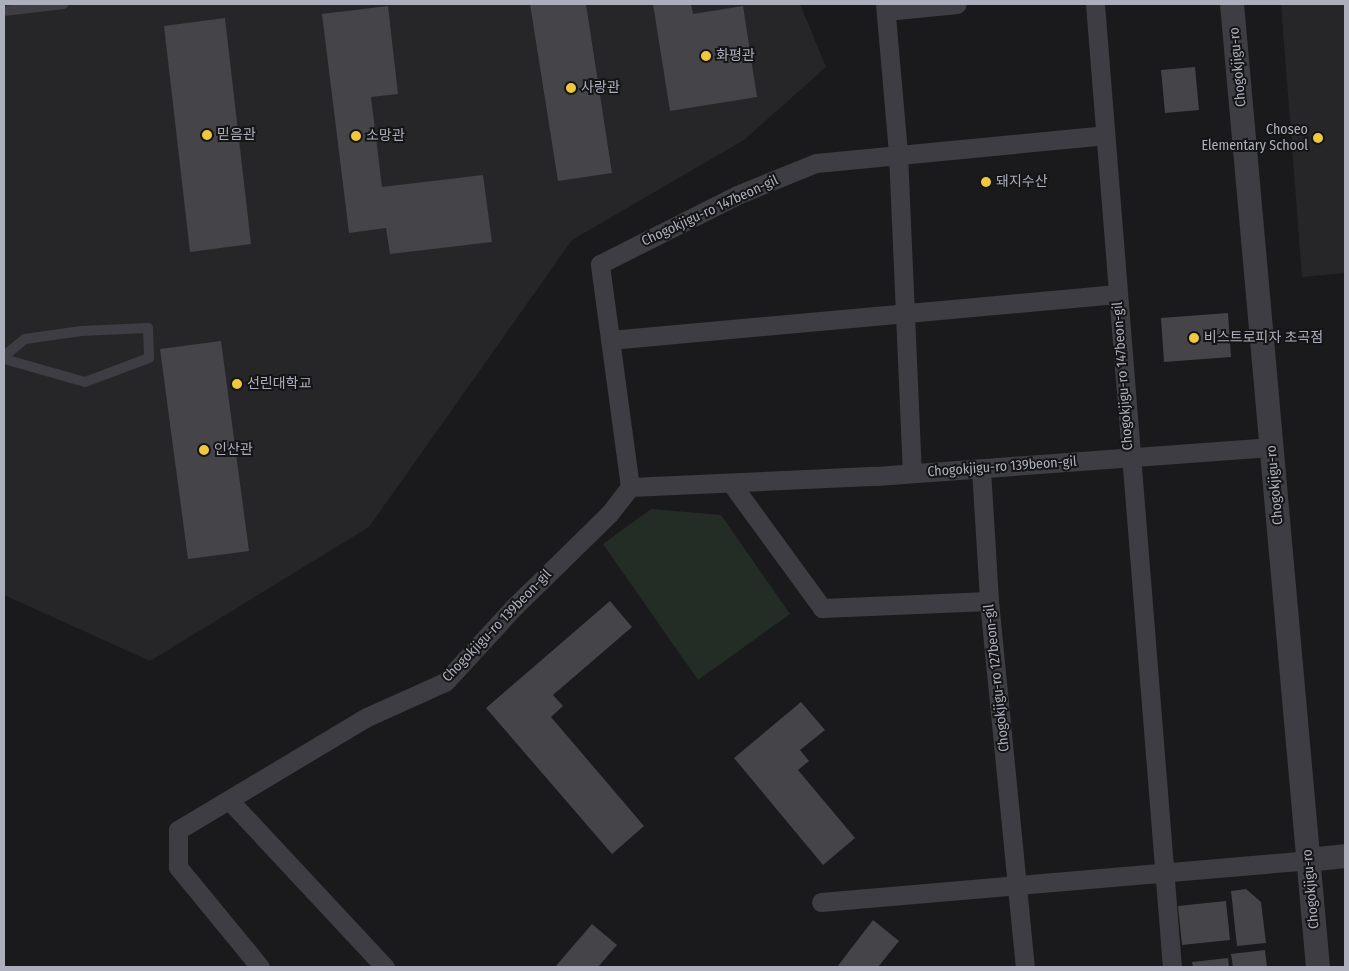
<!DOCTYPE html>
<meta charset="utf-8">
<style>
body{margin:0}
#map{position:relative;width:1349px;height:971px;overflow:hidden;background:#1a1a1c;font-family:"Fira Sans Condensed","Noto Sans KR",sans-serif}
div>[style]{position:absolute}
.built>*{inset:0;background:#262629}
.green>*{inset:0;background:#242c26}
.building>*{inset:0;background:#444449}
.service>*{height:10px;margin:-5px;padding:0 5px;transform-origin:5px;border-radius:5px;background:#3d3d43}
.minor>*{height:19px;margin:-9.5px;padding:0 9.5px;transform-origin:9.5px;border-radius:9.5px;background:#3d3d43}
.tertiary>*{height:24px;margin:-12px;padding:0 12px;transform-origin:12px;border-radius:12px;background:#3d3d43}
.dots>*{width:14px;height:14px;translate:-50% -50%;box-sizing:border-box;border:2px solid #151517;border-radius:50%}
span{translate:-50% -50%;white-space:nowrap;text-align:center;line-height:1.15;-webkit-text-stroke:4px #151517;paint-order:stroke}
.poi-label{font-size:14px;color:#acafbb}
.left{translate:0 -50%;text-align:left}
.right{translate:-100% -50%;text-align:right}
.street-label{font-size:14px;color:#acafbb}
.frame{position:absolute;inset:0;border:5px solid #acafbb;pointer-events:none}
</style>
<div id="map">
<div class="built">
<div style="clip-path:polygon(4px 4px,800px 4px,826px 67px,744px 140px,572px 240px,369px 527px,150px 661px,4px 595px)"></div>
<div style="clip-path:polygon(1281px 4px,1345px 4px,1345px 273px,1302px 277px)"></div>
</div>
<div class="green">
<div style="clip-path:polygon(651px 509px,721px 515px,790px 614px,698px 680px,603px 544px)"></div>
</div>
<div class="building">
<div style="clip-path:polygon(530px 4px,586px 4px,612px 173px,558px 181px)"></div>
<div style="clip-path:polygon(653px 4px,691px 4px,693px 14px,743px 6px,757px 97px,670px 111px)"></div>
<div style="clip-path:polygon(388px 6px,398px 94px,371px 97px,382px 187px,483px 175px,492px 242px,390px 254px,386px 228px,349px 233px,322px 14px)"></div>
<div style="clip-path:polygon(225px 18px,251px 244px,190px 252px,164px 26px)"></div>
<div style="clip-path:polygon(1195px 67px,1199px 110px,1165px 113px,1161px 70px)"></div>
<div style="clip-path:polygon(1228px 313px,1231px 357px,1164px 362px,1161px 318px)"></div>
<div style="clip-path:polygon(221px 341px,249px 551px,188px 559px,160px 349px)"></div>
<div style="clip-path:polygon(610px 601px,632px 627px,553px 695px,563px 706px,551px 717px,644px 826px,612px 854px,486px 708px)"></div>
<div style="clip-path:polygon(801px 702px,825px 730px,800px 750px,809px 761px,798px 770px,855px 838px,823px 865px,734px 758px)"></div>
<div style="clip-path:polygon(1246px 889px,1261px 902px,1266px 943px,1237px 946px,1231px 891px)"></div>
<div style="clip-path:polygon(1226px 901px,1230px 940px,1182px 945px,1178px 906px)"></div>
<div style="clip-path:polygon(873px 920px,899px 941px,878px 967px,837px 967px)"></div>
<div style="clip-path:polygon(592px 924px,617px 945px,598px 967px,555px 967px)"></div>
<div style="clip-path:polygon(1265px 950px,1267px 967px,1233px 967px,1231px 954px)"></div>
<div style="clip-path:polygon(1228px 958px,1229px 967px,1193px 967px,1192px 962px)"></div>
</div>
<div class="service">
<div style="left:4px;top:11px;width:60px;rotate:-6.7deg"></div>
<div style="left:4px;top:356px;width:27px;rotate:-39deg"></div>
<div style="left:25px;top:339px;width:57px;rotate:-8.1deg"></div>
<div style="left:81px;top:331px;width:67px;rotate:-2.6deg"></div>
<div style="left:148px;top:328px;width:30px;rotate:88deg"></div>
<div style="left:149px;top:358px;width:68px;rotate:159.4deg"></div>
<div style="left:85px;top:382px;width:84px;rotate:-164.1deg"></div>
</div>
<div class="minor">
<div style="left:885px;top:4px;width:151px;rotate:85deg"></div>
<div style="left:898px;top:154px;width:319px;rotate:87.5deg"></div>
<div style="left:1095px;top:4px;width:966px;rotate:85.43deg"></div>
<div style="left:886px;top:11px;width:71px;rotate:-5.6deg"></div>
<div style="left:610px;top:340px;width:509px;rotate:-5.18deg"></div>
<div style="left:981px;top:469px;width:132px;rotate:86.5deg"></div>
<div style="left:989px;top:601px;width:368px;rotate:84.4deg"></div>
<div style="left:731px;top:483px;width:155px;rotate:53.9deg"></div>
<div style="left:822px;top:608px;width:167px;rotate:-2.4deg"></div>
<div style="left:630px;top:487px;width:225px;rotate:-97.7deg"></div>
<div style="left:600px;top:264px;width:153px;rotate:-26.7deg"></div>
<div style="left:737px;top:195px;width:85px;rotate:-22.1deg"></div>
<div style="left:816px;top:163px;width:290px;rotate:-5.5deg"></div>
<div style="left:229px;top:800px;width:229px;rotate:47deg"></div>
<div style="left:821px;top:902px;width:489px;rotate:-4.9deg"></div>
<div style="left:260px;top:967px;width:129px;rotate:-129.4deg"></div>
<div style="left:178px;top:867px;width:37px;rotate:-90deg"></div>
<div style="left:178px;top:830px;width:220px;rotate:-30.9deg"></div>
<div style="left:367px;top:717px;width:85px;rotate:-24.2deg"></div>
<div style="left:445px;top:682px;width:103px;rotate:-47.4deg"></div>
<div style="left:515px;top:606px;width:132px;rotate:-44.4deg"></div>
<div style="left:609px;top:514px;width:34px;rotate:-52deg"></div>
<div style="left:630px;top:487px;width:246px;rotate:-2.6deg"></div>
<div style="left:876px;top:476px;width:397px;rotate:-4.2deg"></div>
</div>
<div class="tertiary">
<div style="left:1232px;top:4px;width:967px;rotate:84.9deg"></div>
<div style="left:1308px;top:860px;width:37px;rotate:-6deg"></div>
</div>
<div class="dots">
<div style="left:706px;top:56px;background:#f0c83e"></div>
<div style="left:571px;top:88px;background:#f0c83e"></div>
<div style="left:207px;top:135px;background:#f0c83e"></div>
<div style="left:356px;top:136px;background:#f0c83e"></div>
<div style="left:1318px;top:138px;background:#f0c83e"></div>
<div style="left:986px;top:182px;background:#f0c83e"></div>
<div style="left:1194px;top:338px;background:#f0c83e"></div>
<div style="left:237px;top:384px;background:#f0c83e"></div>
<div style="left:204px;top:450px;background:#f0c83e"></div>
</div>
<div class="poi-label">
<span class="left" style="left:716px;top:56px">화평관</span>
<span class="left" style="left:581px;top:88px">사랑관</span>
<span class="right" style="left:1308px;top:138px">Choseo<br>Elementary School</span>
<span class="left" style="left:217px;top:135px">믿음관</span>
<span class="left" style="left:366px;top:136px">소망관</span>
<span class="left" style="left:996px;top:182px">돼지수산</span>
<span class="left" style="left:1204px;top:338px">비스트로피자 초곡점</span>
<span class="left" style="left:247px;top:384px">선린대학교</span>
<span class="left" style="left:214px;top:450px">인산관</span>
</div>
<div class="street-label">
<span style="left:1238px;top:67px;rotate:-95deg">Chogokjigu-ro</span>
<span style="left:710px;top:211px;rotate:-25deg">Chogokjigu-ro 147beon-gil</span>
<span style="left:1123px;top:376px;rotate:-94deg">Chogokjigu-ro 147beon-gil</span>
<span style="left:1002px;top:467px;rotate:-4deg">Chogokjigu-ro 139beon-gil</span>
<span style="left:1275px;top:485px;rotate:-95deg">Chogokjigu-ro</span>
<span style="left:497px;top:626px;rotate:-46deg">Chogokjigu-ro 139beon-gil</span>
<span style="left:997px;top:678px;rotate:-96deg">Chogokjigu-ro 127beon-gil</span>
<span style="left:1311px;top:889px;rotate:-95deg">Chogokjigu-ro</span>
</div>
<div class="frame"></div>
</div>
